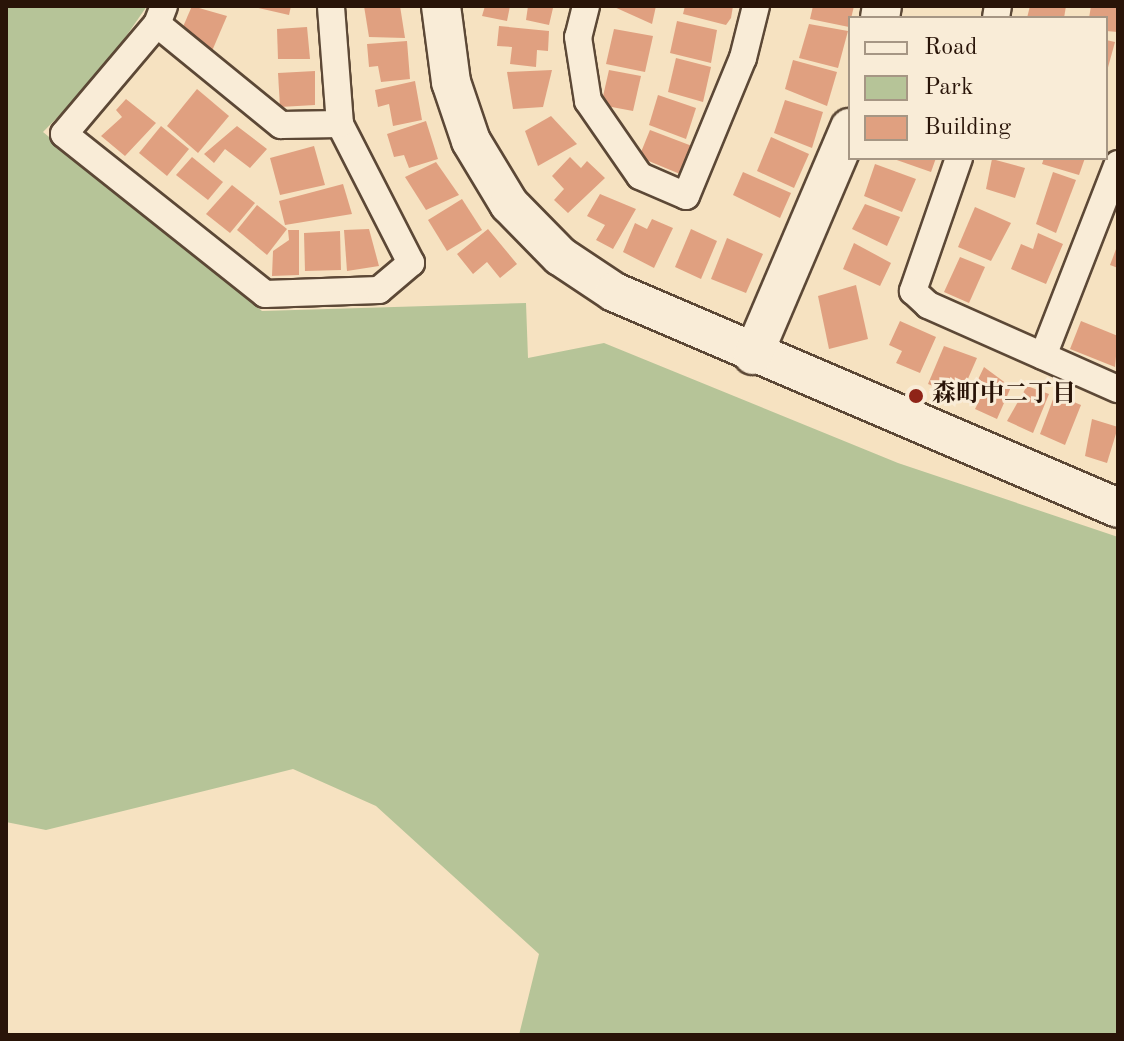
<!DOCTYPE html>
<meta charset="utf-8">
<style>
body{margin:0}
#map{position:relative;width:1124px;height:1041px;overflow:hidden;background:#f6e2c1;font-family:"Old Standard TT","Noto Serif JP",serif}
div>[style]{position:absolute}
.green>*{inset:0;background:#b6c498}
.building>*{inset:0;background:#e0a080}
.roads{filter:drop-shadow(2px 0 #5c4836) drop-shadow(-2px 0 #5c4836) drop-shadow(0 2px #5c4836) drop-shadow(0 -2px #5c4836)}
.street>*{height:26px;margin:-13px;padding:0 13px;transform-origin:13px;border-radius:13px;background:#f9ecd7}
.secondary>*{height:38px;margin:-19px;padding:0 19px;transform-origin:19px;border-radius:19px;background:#f9ecd7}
.dots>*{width:22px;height:22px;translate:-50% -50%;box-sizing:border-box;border:4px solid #f9ecd7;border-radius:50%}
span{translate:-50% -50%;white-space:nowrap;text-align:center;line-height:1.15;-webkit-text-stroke:6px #f9ecd7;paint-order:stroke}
.poi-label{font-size:24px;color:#291408;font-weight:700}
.left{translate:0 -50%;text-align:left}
.frame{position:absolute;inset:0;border:8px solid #291408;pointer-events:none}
.legend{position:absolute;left:848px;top:16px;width:260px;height:144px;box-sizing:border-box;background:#f9ecd7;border:2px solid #a69684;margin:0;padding:10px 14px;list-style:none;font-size:24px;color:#291408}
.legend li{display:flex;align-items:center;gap:16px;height:40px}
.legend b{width:40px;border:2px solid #a69684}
</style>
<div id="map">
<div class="green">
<div style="clip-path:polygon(6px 6px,147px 6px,100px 74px,43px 132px,262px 311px,526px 303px,528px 358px,604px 343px,898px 463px,1118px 537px,1118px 1035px,519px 1035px,539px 954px,376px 806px,293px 769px,46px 830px,6px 822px)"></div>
</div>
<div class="building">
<div style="clip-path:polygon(192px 6px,227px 16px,212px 51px,182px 29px)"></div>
<div style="clip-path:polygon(250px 6px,291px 6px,289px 15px)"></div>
<div style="clip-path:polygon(364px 6px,400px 6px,405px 38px,369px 37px)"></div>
<div style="clip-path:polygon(485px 6px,510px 6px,507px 21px,482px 16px)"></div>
<div style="clip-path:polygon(528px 6px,564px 6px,553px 8px,549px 25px,526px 20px)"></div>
<div style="clip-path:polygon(612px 6px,656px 6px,652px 24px)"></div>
<div style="clip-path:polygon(685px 6px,733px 6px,731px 18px,726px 25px,683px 14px)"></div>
<div style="clip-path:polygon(813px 6px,854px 6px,849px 27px,810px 19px)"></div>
<div style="clip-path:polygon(1030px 6px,1066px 6px,1064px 18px,1027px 18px)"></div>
<div style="clip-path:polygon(1091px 6px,1118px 6px,1118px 32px,1106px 31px,1106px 18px,1089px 18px)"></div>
<div style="clip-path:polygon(677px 21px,717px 30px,711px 63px,670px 53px)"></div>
<div style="clip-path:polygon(809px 24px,848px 31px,838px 68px,799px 58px)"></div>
<div style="clip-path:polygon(499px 26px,549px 31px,548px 51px,537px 50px,536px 67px,510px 64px,512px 47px,497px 46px)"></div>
<div style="clip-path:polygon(307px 27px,310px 59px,278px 59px,277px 29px)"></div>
<div style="clip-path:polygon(614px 29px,653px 36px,645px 72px,606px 64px)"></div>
<div style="clip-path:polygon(1106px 40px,1115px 42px,1107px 71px,1106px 71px)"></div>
<div style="clip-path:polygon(407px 41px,410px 79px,381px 82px,378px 66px,369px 67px,367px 44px)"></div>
<div style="clip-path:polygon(676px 58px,711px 67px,703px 102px,668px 92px)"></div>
<div style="clip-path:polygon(793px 60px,837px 72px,827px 106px,785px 89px)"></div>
<div style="clip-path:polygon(552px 70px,543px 107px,513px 109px,507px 72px)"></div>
<div style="clip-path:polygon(609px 70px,641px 76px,633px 111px,601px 105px)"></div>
<div style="clip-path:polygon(315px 71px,315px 105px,280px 107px,278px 73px)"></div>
<div style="clip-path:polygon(415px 81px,422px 120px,393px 126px,389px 104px,378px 107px,375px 90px)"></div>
<div style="clip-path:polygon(197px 89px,229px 116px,198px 153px,167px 126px)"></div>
<div style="clip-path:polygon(658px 95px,696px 108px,686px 139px,649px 125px)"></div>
<div style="clip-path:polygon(126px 99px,156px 123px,125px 156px,101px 136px,122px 117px,116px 110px)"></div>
<div style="clip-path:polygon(785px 100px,823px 112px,812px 148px,774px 133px)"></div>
<div style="clip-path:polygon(551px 116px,577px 144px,538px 166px,525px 131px)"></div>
<div style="clip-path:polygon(426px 121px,438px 159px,409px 168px,404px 155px,394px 157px,387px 134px)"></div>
<div style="clip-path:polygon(161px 126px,189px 149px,167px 176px,139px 153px)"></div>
<div style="clip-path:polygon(237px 126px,267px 149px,250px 168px,225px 149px,214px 163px,204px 154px)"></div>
<div style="clip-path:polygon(650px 130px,692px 146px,680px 174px,639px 157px)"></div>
<div style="clip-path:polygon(771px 137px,809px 154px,794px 188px,757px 171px)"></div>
<div style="clip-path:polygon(314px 146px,325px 185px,280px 195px,270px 158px)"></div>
<div style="clip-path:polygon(192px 157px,223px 182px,208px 200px,176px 175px)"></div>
<div style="clip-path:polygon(570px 157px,581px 168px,587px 161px,605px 178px,568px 213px,554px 200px,564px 189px,552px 176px)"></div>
<div style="clip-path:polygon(891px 158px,936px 158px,931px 172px)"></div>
<div style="clip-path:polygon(1044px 158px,1085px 158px,1079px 175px,1042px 164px)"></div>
<div style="clip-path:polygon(992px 159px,1025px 168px,1015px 198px,986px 189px)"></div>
<div style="clip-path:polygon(436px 162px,459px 195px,426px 210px,405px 177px)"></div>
<div style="clip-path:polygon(875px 164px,916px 179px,902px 212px,864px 196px)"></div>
<div style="clip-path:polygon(743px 172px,791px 193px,780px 218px,733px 195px)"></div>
<div style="clip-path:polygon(1053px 172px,1076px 180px,1056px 233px,1036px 224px)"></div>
<div style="clip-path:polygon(343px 184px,352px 214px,285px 225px,279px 201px)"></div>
<div style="clip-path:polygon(232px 185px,255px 203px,230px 233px,206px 214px)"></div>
<div style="clip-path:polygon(600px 194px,636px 209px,613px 249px,596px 240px,605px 225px,587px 216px)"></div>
<div style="clip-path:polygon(462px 199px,482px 230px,447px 251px,428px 220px)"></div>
<div style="clip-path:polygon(865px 204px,900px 217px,887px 246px,852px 229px)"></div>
<div style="clip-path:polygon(257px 205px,287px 229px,267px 255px,237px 230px)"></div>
<div style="clip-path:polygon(975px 207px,1011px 223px,991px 261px,958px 247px)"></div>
<div style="clip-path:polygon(652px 219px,673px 228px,654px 268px,623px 252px,635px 223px,647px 229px)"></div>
<div style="clip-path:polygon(369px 229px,379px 266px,347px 271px,344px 230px)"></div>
<div style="clip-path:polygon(488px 229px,517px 264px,500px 278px,487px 262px,473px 274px,457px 254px)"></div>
<div style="clip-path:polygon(691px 229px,717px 241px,701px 279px,675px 267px)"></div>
<div style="clip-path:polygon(288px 230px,299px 230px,299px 275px,272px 276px,273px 251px,289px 240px)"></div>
<div style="clip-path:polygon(340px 231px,341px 270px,305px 271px,304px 233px)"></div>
<div style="clip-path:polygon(1038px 233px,1063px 244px,1046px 284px,1011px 269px,1021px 244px,1033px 249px)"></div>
<div style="clip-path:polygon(727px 238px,763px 254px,746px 293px,711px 279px)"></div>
<div style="clip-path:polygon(854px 243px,891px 263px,880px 286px,843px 269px)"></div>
<div style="clip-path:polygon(1118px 244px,1118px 268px,1110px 265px)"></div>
<div style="clip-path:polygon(960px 257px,985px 267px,969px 303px,944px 292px)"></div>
<div style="clip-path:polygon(856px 285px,868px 339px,829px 349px,818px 296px)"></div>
<div style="clip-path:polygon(900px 321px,936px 337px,920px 373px,896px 363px,902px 351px,889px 345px)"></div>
<div style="clip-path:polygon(1081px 321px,1118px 336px,1115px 367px,1070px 349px)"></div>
<div style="clip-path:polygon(944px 346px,977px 358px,960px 397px,928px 384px)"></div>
<div style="clip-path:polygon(984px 367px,1011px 387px,997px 419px,975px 409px,982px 395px,973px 390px)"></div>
<div style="clip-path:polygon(1027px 386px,1049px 394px,1033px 433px,1007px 421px)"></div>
<div style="clip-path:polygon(1055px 394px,1081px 405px,1065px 445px,1040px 434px)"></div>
<div style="clip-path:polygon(1092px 419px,1118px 427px,1107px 463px,1085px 456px)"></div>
</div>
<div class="roads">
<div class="street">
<div style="left:164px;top:6px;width:19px;rotate:111deg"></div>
<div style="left:157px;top:24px;width:144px;rotate:130.2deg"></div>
<div style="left:64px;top:134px;width:257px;rotate:38.5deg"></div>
<div style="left:265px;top:294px;width:114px;rotate:-2deg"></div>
<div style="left:379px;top:290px;width:42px;rotate:-40.2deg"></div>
<div style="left:411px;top:263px;width:156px;rotate:-117.1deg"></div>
<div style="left:340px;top:124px;width:118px;rotate:-94.4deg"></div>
<div style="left:586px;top:6px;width:32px;rotate:104deg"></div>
<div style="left:578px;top:37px;width:65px;rotate:81.1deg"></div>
<div style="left:588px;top:101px;width:91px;rotate:55.3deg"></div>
<div style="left:640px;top:176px;width:50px;rotate:23.5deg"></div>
<div style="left:686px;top:196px;width:149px;rotate:-67.6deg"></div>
<div style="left:743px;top:58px;width:54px;rotate:-76deg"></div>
<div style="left:996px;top:18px;width:12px;rotate:-81deg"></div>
<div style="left:157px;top:24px;width:160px;rotate:39.2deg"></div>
<div style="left:281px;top:125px;width:59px;rotate:-1deg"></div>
<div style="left:959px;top:158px;width:141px;rotate:109.1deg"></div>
<div style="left:913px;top:291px;width:21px;rotate:43deg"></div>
<div style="left:928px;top:305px;width:208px;rotate:23.9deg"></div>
<div style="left:1043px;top:356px;width:206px;rotate:-68.7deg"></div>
</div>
<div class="secondary">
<div style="left:441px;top:6px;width:77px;rotate:82.5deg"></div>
<div style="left:451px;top:82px;width:62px;rotate:71.3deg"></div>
<div style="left:471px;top:141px;width:74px;rotate:58.9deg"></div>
<div style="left:509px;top:204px;width:73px;rotate:45.6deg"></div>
<div style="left:560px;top:256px;width:65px;rotate:33.7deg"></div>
<div style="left:614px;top:292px;width:548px;rotate:23.2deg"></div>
<div style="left:880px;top:18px;width:12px;rotate:-81deg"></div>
<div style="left:753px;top:355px;width:247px;rotate:-66.9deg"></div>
</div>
</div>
<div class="dots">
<div style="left:916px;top:396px;background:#8f2418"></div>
</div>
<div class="poi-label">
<span class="left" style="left:932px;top:396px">森町中二丁目</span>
</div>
<div class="frame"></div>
<ul class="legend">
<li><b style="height:10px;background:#f9ecd7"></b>Road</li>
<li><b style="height:22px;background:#b6c498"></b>Park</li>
<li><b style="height:22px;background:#e0a080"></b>Building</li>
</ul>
</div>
